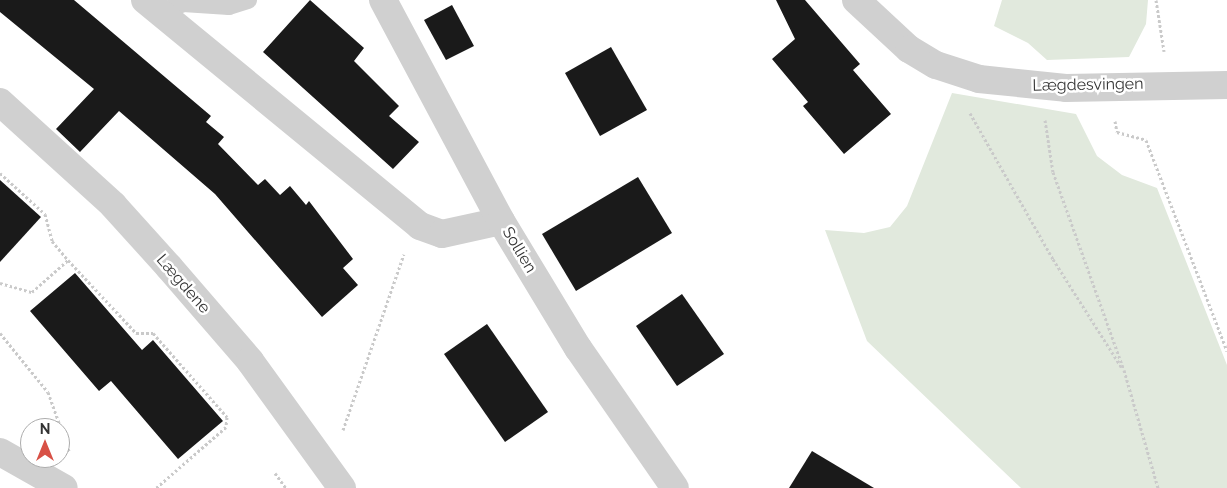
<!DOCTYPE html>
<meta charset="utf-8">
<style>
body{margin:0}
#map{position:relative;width:1227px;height:488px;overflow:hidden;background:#fff;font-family:Raleway,sans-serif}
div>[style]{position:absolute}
.green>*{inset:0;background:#e1e9dd}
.building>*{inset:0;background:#1a1a1a}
.path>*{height:3px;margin-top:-1.5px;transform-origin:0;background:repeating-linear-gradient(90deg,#cacaca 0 2.5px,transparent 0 5px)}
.service>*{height:18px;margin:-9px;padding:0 9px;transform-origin:9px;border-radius:9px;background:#d0d0d0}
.minor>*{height:28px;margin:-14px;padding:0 14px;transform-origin:14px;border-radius:14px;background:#d0d0d0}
.tertiary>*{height:28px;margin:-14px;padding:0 14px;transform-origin:14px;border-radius:14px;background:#d0d0d0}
span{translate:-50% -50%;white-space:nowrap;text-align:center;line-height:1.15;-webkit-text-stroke:5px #fff;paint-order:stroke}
.street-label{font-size:16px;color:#333}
.north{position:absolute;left:20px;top:418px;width:50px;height:50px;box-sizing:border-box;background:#fff;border:1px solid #adadad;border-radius:50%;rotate:0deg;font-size:14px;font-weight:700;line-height:20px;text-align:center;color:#333}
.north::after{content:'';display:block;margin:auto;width:18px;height:22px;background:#d85146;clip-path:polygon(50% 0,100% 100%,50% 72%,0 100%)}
</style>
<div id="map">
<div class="green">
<div style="clip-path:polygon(1002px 0,1148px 0,1146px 24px,1129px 57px,1047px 60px,1028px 43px,994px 26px)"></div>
<div style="clip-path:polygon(952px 93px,1076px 114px,1097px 156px,1122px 175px,1157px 188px,1227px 365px,1227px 488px,1021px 488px,867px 341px,825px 230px,864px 233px,890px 227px,907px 206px)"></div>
</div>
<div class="building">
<div style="clip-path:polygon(0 0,74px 0,211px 116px,206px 122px,224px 137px,218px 144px,258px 185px,265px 179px,280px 195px,290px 186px,306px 205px,309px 201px,353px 259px,343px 268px,358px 285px,322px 317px,215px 194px,119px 111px,80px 152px,56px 129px,94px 89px,0 12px)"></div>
<div style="clip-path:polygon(310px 0,364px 48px,354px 61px,399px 106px,389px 116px,419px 142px,393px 169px,263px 52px)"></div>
<div style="clip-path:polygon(776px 0,805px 0,860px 64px,853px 70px,891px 114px,844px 154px,803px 106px,808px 102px,772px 59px,795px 39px)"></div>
<div style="clip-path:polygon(452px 5px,474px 46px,446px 60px,424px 20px)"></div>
<div style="clip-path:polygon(611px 47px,647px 110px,600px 136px,565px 73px)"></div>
<div style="clip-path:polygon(638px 177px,672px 233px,576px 291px,542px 234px)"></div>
<div style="clip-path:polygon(0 180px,41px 217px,0 262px)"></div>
<div style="clip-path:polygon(75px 273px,142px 350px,153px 340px,223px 421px,178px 459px,111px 381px,99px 391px,30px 311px)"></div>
<div style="clip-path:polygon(682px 294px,724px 354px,677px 386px,636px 326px)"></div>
<div style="clip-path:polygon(487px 324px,548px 412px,505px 442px,444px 354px)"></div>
<div style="clip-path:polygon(812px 451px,874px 488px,789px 488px)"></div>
</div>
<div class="path">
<div style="left:1156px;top:0;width:52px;rotate:81.1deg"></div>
<div style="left:970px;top:113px;width:168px;rotate:60.4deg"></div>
<div style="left:1053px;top:259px;width:129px;rotate:57.7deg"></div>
<div style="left:1045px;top:120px;width:53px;rotate:81.3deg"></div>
<div style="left:1053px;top:172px;width:210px;rotate:70.3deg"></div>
<div style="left:1124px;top:370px;width:123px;rotate:73.9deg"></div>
<div style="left:1115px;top:121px;width:11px;rotate:80deg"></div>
<div style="left:1117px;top:132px;width:30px;rotate:15deg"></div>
<div style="left:1146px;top:140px;width:226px;rotate:69deg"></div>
<div style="left:0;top:173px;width:61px;rotate:42.3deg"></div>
<div style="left:45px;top:214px;width:28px;rotate:75deg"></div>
<div style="left:52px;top:241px;width:25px;rotate:50deg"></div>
<div style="left:68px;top:260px;width:100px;rotate:47deg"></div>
<div style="left:136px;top:333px;width:17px"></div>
<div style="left:153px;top:333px;width:112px;rotate:48.6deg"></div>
<div style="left:227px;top:417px;width:10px;rotate:96deg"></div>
<div style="left:226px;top:427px;width:93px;rotate:138.9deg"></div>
<div style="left:0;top:283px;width:33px;rotate:16deg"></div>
<div style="left:32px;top:292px;width:48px;rotate:-41.6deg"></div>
<div style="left:0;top:333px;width:76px;rotate:50.9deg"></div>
<div style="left:48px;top:392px;width:63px;rotate:70.4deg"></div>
<div style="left:343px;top:430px;width:186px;rotate:-70.9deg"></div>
<div style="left:275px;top:473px;width:19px;rotate:54deg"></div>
</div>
<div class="service">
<div style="left:163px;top:12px;width:22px;rotate:-24deg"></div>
<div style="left:183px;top:3px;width:46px;rotate:3.7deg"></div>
<div style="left:229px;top:6px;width:20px;rotate:-18deg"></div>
</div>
<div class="minor">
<div style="left:145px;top:0;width:356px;rotate:39.4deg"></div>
<div style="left:420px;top:226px;width:23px;rotate:20deg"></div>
<div style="left:442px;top:234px;width:60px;rotate:-12.4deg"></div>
<div style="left:856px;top:0;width:72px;rotate:42.8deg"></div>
<div style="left:909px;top:49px;width:31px;rotate:31deg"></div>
<div style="left:936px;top:65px;width:45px;rotate:18deg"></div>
<div style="left:979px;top:79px;width:87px;rotate:5.9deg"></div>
<div style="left:1066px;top:88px;width:161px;rotate:-1.1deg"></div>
<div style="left:0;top:102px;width:153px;rotate:42.3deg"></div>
<div style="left:113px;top:205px;width:84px;rotate:47.9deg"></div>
<div style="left:169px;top:267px;width:124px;rotate:49.2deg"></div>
<div style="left:250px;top:361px;width:157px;rotate:54.1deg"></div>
<div style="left:0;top:452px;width:73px;rotate:29.4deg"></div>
</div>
<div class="tertiary">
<div style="left:383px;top:0;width:251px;rotate:61.9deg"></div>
<div style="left:501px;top:221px;width:149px;rotate:58.8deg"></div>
<div style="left:578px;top:348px;width:170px;rotate:55.3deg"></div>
</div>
<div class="street-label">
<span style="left:1088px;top:85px;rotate:-1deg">Lægdesvingen</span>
<span style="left:519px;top:250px;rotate:59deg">Sollien</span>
<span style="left:183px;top:284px;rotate:49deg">Lægdene</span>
</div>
<div class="north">N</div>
</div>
